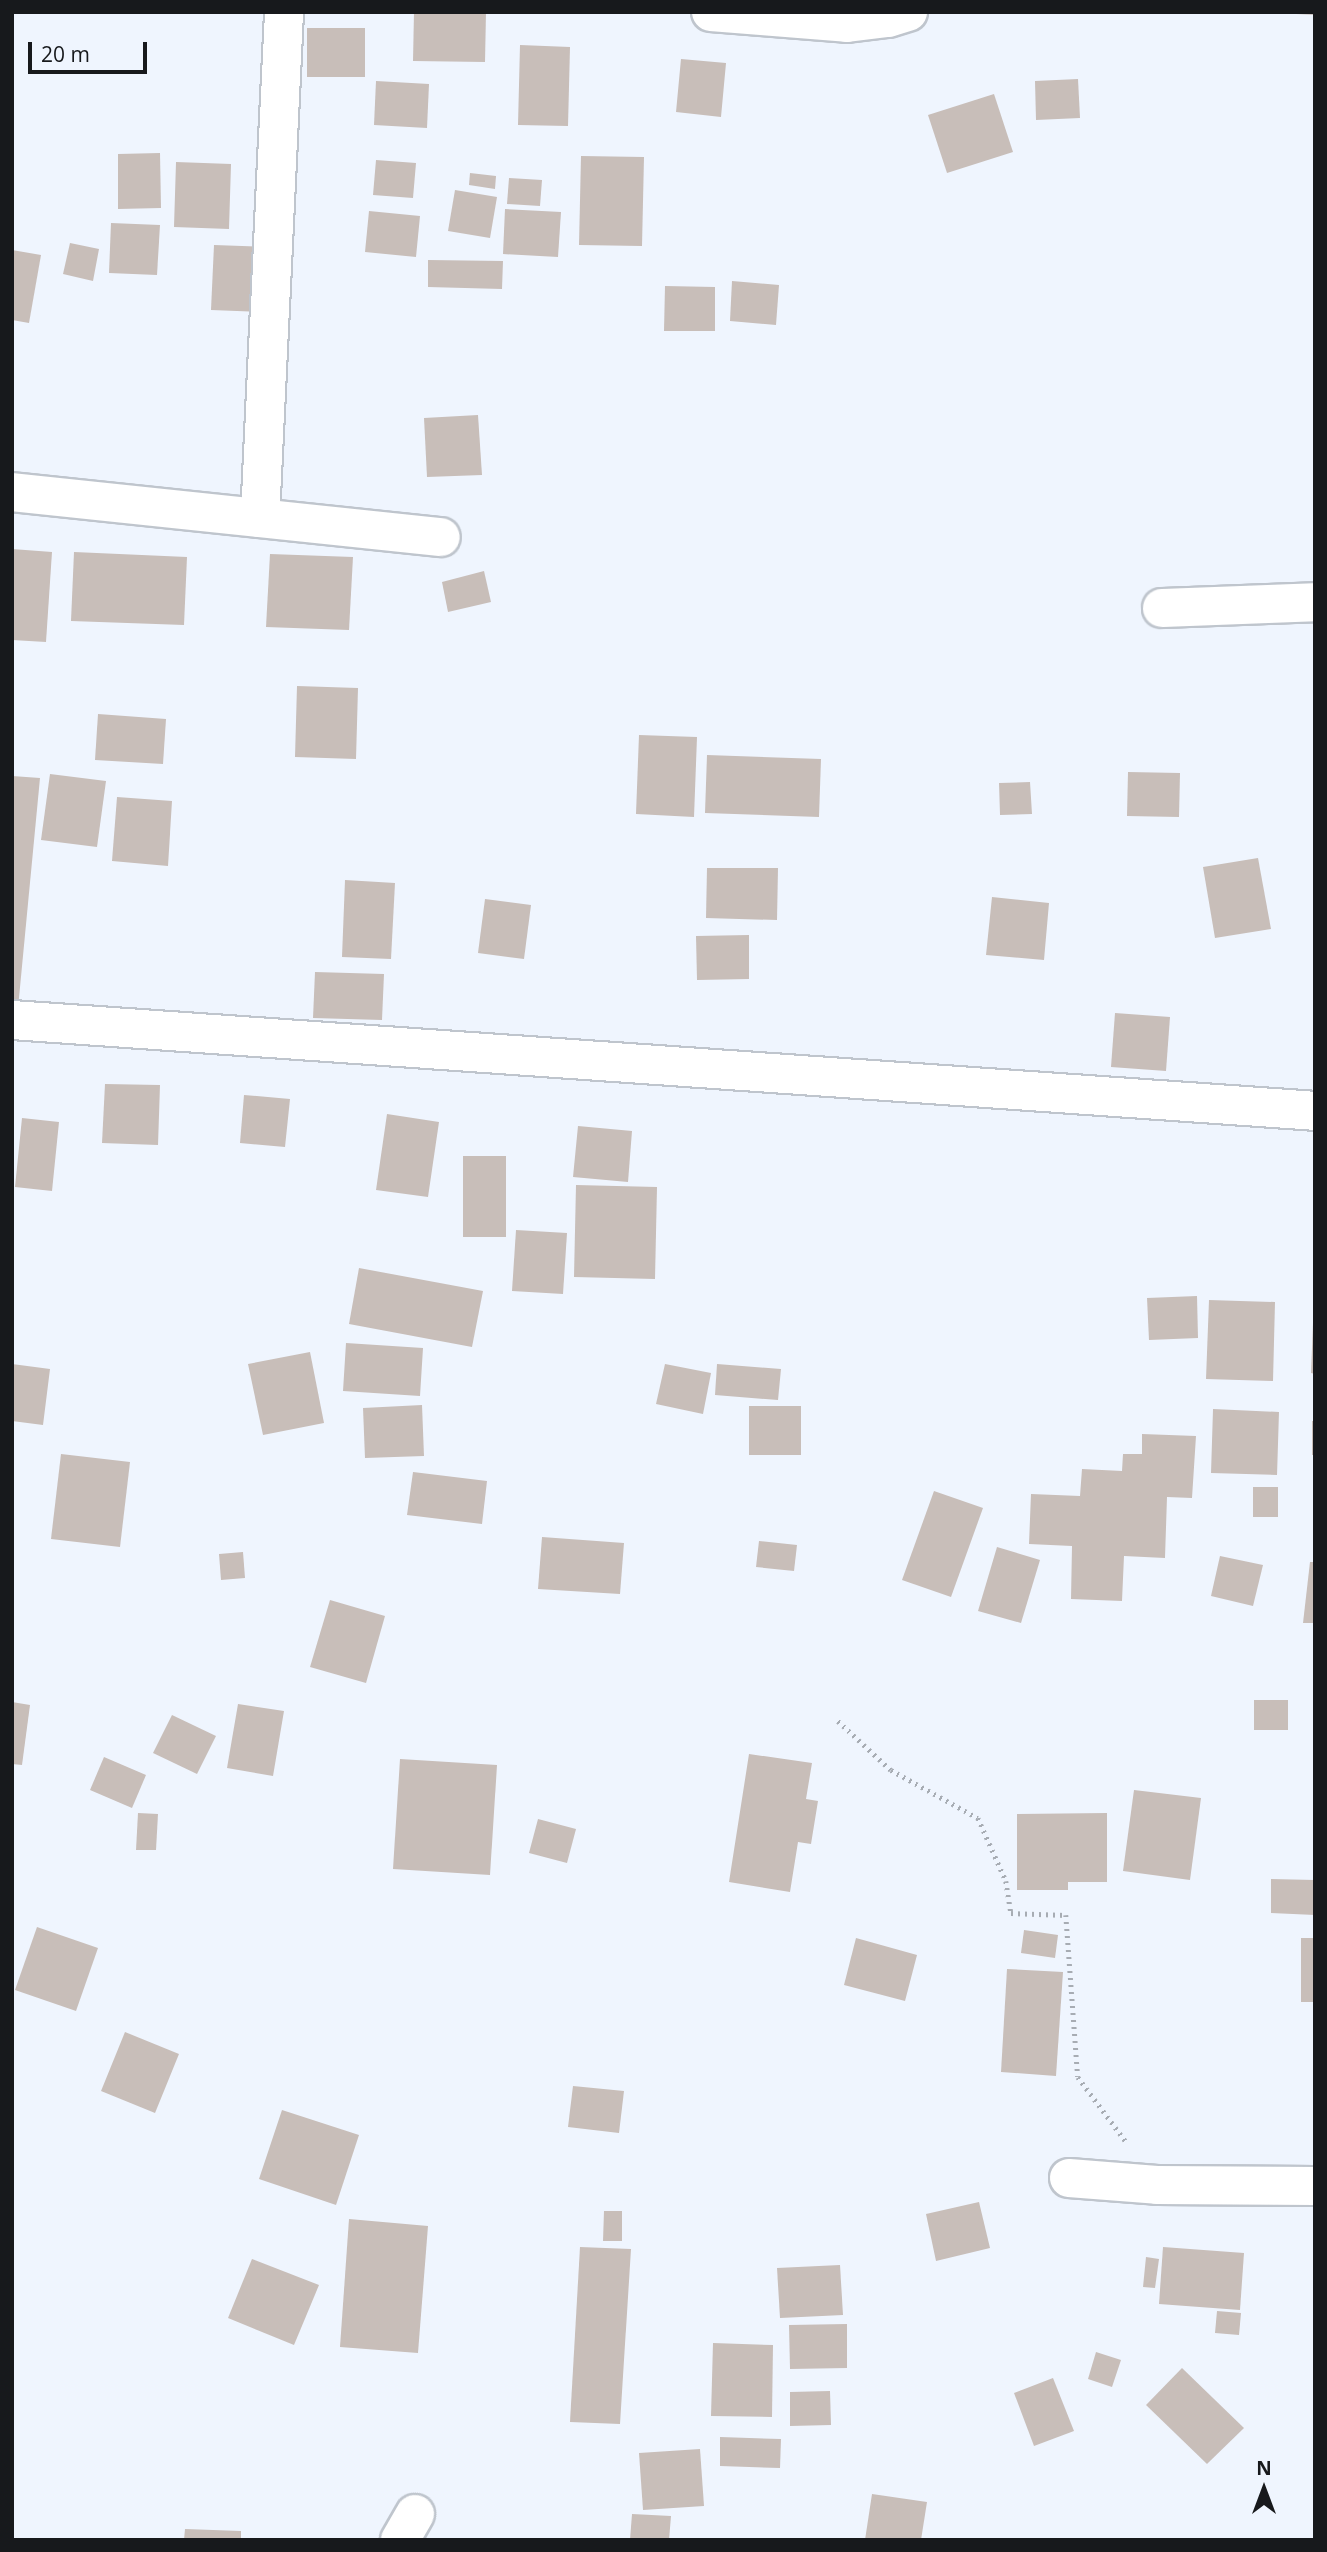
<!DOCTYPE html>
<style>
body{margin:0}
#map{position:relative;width:1327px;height:2552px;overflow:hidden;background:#eff5fe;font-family:"Open Sans",sans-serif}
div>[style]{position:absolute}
.building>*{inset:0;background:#c8beb9}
.path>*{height:4.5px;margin-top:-2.25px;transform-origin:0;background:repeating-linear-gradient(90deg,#a7acb3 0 2px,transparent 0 7px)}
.roads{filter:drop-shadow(2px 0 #bfc5cd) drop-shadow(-2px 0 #bfc5cd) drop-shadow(0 2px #bfc5cd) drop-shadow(0 -2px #bfc5cd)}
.street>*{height:38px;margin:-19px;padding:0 19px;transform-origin:19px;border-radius:19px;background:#fff}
span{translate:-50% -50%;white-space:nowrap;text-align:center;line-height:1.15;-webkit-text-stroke:6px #eff5fe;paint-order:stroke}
.frame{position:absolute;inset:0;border:14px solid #17191c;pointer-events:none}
.north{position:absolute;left:1229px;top:2454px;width:70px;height:70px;-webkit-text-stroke:5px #eff5fe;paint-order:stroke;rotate:0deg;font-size:19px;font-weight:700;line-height:28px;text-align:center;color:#17191c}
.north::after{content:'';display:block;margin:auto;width:24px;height:32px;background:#17191c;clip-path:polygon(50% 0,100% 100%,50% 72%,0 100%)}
.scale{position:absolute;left:28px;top:42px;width:119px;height:32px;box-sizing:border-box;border:4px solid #17191c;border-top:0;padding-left:9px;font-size:21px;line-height:24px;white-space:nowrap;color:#17191c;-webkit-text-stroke:5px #eff5fe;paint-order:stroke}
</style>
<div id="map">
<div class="building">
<div style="clip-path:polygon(414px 12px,486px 12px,485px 62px,413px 61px)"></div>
<div style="clip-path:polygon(1296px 12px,1315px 12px,1315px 15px,1296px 14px)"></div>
<div style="clip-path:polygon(307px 28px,365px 28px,365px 77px,307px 77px)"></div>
<div style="clip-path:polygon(520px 45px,570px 47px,568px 126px,518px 125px)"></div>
<div style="clip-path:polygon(681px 59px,726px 63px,721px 117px,676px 112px)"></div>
<div style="clip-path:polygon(1078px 79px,1080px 118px,1036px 120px,1035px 81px)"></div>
<div style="clip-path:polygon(376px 81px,429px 84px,427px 128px,374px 125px)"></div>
<div style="clip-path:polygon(994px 94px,1013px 152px,947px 173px,928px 115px)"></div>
<div style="clip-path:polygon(160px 153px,161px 208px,118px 209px,118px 154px)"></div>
<div style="clip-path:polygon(581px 156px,644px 157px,642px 246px,579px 245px)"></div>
<div style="clip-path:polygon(376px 160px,416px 163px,413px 198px,373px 195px)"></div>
<div style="clip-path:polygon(176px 162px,231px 164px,229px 229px,174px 227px)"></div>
<div style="clip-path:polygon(470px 173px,496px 176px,495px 189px,469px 185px)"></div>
<div style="clip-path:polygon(509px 178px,542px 180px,540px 206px,507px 204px)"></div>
<div style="clip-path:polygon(455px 190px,497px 197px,490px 238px,448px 231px)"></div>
<div style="clip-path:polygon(505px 209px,561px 212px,558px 257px,503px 254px)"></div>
<div style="clip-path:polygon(369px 211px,420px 216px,416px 257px,365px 252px)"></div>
<div style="clip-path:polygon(111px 223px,160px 225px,157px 275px,109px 273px)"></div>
<div style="clip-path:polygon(70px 243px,99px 249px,93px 281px,63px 274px)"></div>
<div style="clip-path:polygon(214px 245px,267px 247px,264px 312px,211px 310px)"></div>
<div style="clip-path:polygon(12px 250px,41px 255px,29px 323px,12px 320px)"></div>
<div style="clip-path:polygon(428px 260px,503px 261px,502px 289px,428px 287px)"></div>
<div style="clip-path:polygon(732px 281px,779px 285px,776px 325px,730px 321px)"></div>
<div style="clip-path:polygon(665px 286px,715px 287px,715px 331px,664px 331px)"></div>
<div style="clip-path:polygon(478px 415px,482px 475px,427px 477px,424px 418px)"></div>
<div style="clip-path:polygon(12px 549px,52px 552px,46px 642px,12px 640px)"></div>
<div style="clip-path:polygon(74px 552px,187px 557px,184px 625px,71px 621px)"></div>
<div style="clip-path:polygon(270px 554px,353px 557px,349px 630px,266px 627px)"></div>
<div style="clip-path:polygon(484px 571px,491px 602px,448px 612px,442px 582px)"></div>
<div style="clip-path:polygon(297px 686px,358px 688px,356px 759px,295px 757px)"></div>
<div style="clip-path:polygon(98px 714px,166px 719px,163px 764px,95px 760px)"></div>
<div style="clip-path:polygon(639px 735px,697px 737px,694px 817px,636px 814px)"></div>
<div style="clip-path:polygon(707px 755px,821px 759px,819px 817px,705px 813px)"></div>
<div style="clip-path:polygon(1128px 772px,1180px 773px,1179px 817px,1127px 816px)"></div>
<div style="clip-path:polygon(50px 774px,106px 781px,97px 847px,41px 840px)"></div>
<div style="clip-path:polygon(12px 776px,40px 778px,18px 1008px,12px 1007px)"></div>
<div style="clip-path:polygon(1030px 782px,1032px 814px,1000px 815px,999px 783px)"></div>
<div style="clip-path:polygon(117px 797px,172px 801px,168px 866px,112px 861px)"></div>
<div style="clip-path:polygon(1258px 858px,1271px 929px,1215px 938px,1203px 867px)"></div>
<div style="clip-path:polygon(707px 868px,778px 868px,777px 920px,706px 918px)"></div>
<div style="clip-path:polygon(345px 880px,395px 883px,391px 959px,342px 957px)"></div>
<div style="clip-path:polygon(992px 897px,1049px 903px,1044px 960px,986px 955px)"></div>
<div style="clip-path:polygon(485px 899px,531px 905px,524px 959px,478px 953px)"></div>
<div style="clip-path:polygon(749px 935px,749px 979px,697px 980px,696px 936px)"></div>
<div style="clip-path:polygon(315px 972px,384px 974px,382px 1020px,313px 1018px)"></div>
<div style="clip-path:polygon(1115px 1013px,1170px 1017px,1166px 1071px,1111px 1067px)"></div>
<div style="clip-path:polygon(105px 1084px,160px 1085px,158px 1145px,102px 1143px)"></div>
<div style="clip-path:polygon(244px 1095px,290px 1099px,285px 1147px,240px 1143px)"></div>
<div style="clip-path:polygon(387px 1114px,439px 1122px,428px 1197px,376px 1190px)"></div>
<div style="clip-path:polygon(22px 1118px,59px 1122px,52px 1191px,15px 1187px)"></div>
<div style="clip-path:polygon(578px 1126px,632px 1131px,628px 1182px,573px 1177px)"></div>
<div style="clip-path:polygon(463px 1156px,506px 1156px,506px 1237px,463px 1237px)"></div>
<div style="clip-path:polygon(576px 1185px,657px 1187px,655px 1279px,574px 1277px)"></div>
<div style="clip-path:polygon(516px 1230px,567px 1233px,563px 1294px,512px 1291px)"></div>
<div style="clip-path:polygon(359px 1268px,483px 1291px,472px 1347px,349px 1324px)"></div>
<div style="clip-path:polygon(1197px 1296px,1198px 1338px,1149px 1340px,1147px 1298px)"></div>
<div style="clip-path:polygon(1209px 1300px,1275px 1302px,1273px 1381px,1206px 1379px)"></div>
<div style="clip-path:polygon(1313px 1323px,1315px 1323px,1315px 1374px,1311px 1373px)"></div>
<div style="clip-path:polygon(346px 1343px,423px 1348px,420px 1396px,343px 1391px)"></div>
<div style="clip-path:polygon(310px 1352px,324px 1423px,263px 1435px,248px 1364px)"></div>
<div style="clip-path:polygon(12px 1364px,50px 1369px,43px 1425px,12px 1421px)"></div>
<div style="clip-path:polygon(665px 1364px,711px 1373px,703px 1414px,656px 1404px)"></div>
<div style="clip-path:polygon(717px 1364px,781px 1369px,778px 1400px,715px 1395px)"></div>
<div style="clip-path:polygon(422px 1405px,424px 1456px,365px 1458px,363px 1408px)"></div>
<div style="clip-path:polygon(749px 1406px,801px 1406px,801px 1455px,749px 1455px)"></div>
<div style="clip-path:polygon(1213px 1409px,1279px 1412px,1277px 1475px,1211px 1473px)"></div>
<div style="clip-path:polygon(1312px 1421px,1315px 1421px,1315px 1455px,1312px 1455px)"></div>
<div style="clip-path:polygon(1142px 1434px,1196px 1436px,1192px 1498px,1167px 1497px,1165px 1558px,1124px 1556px,1122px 1601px,1071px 1599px,1072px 1546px,1029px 1544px,1031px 1494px,1080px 1496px,1082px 1469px,1122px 1471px,1123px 1454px,1142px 1454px)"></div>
<div style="clip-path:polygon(61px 1454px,130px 1462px,120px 1547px,51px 1539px)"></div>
<div style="clip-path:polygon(413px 1472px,487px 1481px,482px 1524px,407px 1515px)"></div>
<div style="clip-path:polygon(1253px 1487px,1278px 1487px,1278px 1517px,1253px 1517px)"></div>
<div style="clip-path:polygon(934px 1491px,983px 1508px,951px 1597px,902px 1580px)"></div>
<div style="clip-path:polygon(542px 1537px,624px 1543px,620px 1594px,538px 1589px)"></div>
<div style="clip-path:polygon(759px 1541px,797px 1545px,794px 1571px,756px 1567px)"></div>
<div style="clip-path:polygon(997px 1547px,1040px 1560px,1021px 1623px,978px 1611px)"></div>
<div style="clip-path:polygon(243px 1552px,245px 1578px,221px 1580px,219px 1554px)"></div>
<div style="clip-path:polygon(1220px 1556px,1263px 1565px,1253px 1606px,1211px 1596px)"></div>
<div style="clip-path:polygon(1310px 1562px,1315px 1562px,1315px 1623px,1303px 1623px)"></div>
<div style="clip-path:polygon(330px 1600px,385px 1616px,366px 1683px,310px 1667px)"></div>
<div style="clip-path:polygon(1254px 1700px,1288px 1700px,1288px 1730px,1254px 1730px)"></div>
<div style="clip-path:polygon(12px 1702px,30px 1705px,22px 1765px,12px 1764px)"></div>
<div style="clip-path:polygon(238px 1704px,284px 1711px,273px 1776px,227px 1768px)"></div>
<div style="clip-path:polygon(172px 1715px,216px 1736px,197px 1774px,153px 1753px)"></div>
<div style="clip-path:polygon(749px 1754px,812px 1763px,806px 1799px,818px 1801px,811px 1844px,798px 1842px,790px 1892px,729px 1882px)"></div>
<div style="clip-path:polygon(104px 1757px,146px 1775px,132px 1808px,90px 1790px)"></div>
<div style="clip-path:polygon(400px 1759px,497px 1765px,490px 1875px,393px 1869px)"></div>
<div style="clip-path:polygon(1134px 1790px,1201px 1798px,1190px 1880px,1123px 1871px)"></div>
<div style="clip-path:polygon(138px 1813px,158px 1814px,156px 1850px,136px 1850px)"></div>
<div style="clip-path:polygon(1107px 1813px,1107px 1882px,1068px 1882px,1068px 1890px,1017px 1890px,1017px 1814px)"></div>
<div style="clip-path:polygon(538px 1819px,576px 1829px,567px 1863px,529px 1853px)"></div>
<div style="clip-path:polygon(1271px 1879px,1315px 1880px,1315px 1915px,1271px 1913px)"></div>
<div style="clip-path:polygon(37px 1927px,98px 1948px,76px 2011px,15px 1990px)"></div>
<div style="clip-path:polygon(1024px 1930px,1058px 1935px,1055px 1958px,1021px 1953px)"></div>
<div style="clip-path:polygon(856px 1938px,917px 1955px,905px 2001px,844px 1985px)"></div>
<div style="clip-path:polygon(1301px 1938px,1315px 1938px,1315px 2002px,1301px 2002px)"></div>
<div style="clip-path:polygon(1007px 1969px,1063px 1972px,1056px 2076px,1001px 2072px)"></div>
<div style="clip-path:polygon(125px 2032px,179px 2054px,155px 2113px,101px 2091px)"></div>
<div style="clip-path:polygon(573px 2086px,624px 2091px,619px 2133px,568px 2127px)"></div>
<div style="clip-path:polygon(282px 2110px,359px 2135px,336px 2205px,259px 2179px)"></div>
<div style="clip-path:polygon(979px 2202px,990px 2248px,936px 2261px,926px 2214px)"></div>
<div style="clip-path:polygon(604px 2211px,622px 2211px,622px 2241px,603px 2241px)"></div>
<div style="clip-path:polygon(349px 2219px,428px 2226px,418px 2353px,340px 2347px)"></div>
<div style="clip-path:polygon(580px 2247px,631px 2249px,620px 2424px,570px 2422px)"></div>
<div style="clip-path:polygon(1163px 2247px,1244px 2253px,1240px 2310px,1159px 2304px)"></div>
<div style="clip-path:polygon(1146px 2257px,1159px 2259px,1155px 2288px,1143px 2287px)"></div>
<div style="clip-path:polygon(252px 2259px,319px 2285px,294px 2345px,228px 2318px)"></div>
<div style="clip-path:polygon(840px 2265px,843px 2315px,780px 2318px,777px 2268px)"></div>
<div style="clip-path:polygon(1217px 2311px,1241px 2313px,1239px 2335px,1215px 2333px)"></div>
<div style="clip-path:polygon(847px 2324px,847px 2368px,790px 2369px,789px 2325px)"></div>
<div style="clip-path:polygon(713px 2343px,773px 2345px,772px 2417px,711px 2416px)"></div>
<div style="clip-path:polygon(1096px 2352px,1121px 2360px,1112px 2387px,1088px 2379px)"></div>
<div style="clip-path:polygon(1182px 2368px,1244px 2428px,1207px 2464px,1146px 2405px)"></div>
<div style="clip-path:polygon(1053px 2378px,1074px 2431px,1034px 2446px,1014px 2393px)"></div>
<div style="clip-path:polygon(830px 2391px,831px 2425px,790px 2426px,790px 2392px)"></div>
<div style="clip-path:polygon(720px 2437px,781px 2439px,780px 2468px,720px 2466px)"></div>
<div style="clip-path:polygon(700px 2449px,704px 2506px,643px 2510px,639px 2453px)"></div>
<div style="clip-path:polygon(872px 2494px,927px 2502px,921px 2540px,865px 2540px)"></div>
<div style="clip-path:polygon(632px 2514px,671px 2516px,669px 2540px,630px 2540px)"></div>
<div style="clip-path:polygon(185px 2529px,241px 2531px,241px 2540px,184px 2540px)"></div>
</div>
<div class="path">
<div style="left:838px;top:1721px;width:72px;rotate:42.8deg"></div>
<div style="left:891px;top:1770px;width:99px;rotate:28.9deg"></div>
<div style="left:978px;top:1818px;width:69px;rotate:66deg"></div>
<div style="left:1006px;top:1881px;width:32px;rotate:81deg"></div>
<div style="left:1011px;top:1913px;width:55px;rotate:2.1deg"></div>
<div style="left:1066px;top:1915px;width:162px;rotate:85.8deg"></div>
<div style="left:1078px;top:2077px;width:82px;rotate:53.4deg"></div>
</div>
<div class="roads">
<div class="street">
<div style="left:711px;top:12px;width:136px;rotate:4.6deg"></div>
<div style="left:847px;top:23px;width:41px;rotate:-7deg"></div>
<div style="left:888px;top:18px;width:21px;rotate:-17deg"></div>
<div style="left:12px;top:492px;width:431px;rotate:6deg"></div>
<div style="left:260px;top:518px;width:507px;rotate:-87.28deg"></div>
<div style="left:1162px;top:608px;width:153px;rotate:-2.2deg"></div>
<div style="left:12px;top:1020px;width:1306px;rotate:3.99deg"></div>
<div style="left:1069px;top:2178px;width:88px;rotate:4.5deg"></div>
<div style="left:1157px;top:2185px;width:158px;rotate:0.4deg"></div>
<div style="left:400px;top:2540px;width:30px;rotate:-60deg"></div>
</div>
</div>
<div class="frame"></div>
<div class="north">N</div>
<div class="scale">20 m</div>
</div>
